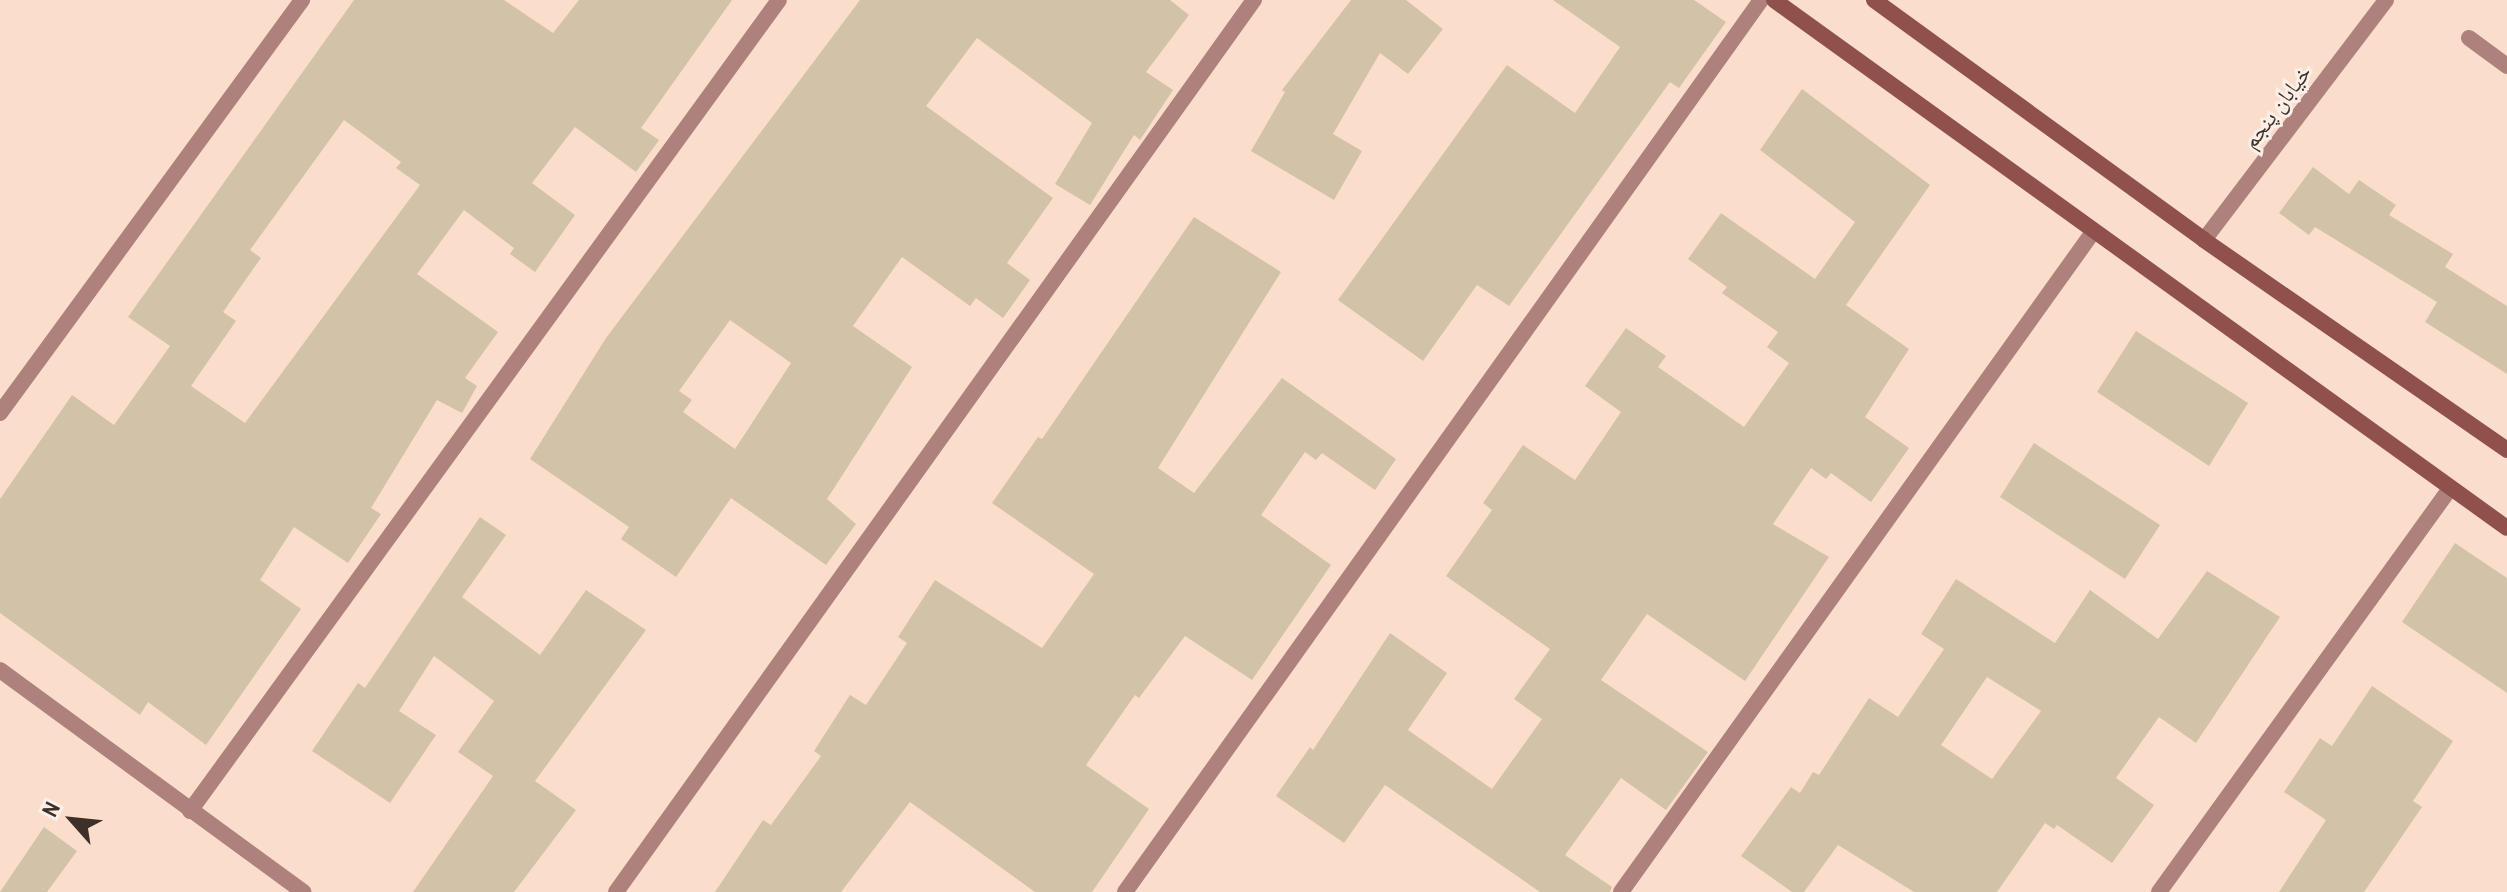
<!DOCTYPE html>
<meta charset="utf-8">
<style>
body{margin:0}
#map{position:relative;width:2507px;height:892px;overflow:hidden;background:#fbddcb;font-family:"Archivo Narrow","Noto Naskh Arabic",sans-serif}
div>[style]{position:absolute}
.building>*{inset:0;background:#d2c3a8}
.street>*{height:16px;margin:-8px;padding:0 8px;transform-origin:8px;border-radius:8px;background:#ae817d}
.secondary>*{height:16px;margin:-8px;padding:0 8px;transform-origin:8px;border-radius:8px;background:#90514d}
span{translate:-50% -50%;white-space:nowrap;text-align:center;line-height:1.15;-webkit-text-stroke:6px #fbefe7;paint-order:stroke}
.street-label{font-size:22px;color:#3c3029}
.north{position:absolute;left:32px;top:780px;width:80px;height:80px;-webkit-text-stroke:6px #fbefe7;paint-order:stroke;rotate:297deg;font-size:22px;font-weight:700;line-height:32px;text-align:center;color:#3c3029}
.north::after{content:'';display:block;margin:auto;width:28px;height:36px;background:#3c3029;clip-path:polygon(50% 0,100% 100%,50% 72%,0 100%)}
</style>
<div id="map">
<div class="building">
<div style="clip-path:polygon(evenodd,354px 0,504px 0,553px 33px,579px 0,732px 0,641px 128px,659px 140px,636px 172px,575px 127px,532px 183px,575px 215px,535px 272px,510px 254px,514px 248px,464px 210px,417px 274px,498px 332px,465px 378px,477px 386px,462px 413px,437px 400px,371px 508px,381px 514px,348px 563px,294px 527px,260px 580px,301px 609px,206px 745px,148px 702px,140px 715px,0 613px,0 499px,72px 395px,114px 425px,170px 346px,128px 317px,354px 0,344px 120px,401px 162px,396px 168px,420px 185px,245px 423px,191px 386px,236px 321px,223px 312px,261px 258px,250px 250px,344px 120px)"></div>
<div style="clip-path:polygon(evenodd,860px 0,1170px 0,1189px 15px,1146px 72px,1173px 90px,1140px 140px,1134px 135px,1090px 205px,1055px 184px,1092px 123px,977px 38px,926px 106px,1053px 198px,1007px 263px,1030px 280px,1003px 318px,976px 298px,970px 306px,902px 257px,853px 326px,912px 367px,827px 499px,856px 524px,826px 565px,731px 498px,676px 577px,621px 539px,629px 527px,530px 459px,606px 338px,860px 0,730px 320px,791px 363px,735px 449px,683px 412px,692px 400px,679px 391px,730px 320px)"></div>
<div style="clip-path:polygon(1351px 0,1406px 0,1443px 29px,1408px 74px,1380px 53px,1333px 134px,1362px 151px,1334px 200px,1251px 151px,1285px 92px,1282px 90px)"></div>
<div style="clip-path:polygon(1553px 0,1694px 0,1726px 22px,1679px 88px,1670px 82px,1509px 306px,1477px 285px,1423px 361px,1338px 300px,1507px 65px,1575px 113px,1620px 47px)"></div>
<div style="clip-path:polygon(1802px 89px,1930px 185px,1846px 305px,1909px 349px,1865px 417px,1909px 448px,1871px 502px,1831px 473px,1826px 479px,1811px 468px,1773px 524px,1829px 557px,1745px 681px,1647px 614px,1601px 680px,1708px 752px,1666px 810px,1621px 778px,1565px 855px,1612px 887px,1610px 892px,1540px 892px,1385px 785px,1344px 843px,1276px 796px,1310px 747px,1313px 750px,1390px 633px,1447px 673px,1408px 730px,1492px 789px,1542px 719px,1514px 699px,1550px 649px,1446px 576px,1492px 510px,1483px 503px,1523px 445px,1575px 480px,1621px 412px,1585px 386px,1626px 328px,1666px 356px,1658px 367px,1744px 427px,1789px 363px,1767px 347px,1778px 332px,1722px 293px,1727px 287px,1688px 259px,1721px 213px,1815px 279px,1855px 222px,1760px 150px)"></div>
<div style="clip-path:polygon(2313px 167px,2349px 194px,2359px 180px,2396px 205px,2389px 215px,2453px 254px,2445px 267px,2507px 306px,2507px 374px,2425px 322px,2437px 302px,2315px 227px,2309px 235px,2279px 213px)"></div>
<div style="clip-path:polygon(1194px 217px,1281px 272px,1158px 468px,1194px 493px,1282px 378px,1396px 459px,1375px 490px,1322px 453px,1316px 460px,1305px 452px,1261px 515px,1331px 565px,1252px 680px,1185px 636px,1139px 698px,1135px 695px,1086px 765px,1149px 809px,1092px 892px,1035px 892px,910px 802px,841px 892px,715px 892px,763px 820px,771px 825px,821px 756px,814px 751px,850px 695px,866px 705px,907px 643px,898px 637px,935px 580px,1042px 648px,1094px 574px,992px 503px,1038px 437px,1042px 439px)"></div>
<div style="clip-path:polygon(2136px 331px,2248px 403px,2209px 466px,2097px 392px)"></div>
<div style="clip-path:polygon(2034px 443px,2160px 525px,2125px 579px,2000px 497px)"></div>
<div style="clip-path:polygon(480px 517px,506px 535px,462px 597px,540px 655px,586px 590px,646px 630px,535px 781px,576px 810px,514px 892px,413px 892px,493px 776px,458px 752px,494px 701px,434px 656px,399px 711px,436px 735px,390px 803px,312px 751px,358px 683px,365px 688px)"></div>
<div style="clip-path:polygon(2455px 543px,2507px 578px,2507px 693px,2402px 622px)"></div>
<div style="clip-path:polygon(evenodd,2207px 571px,2280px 617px,2196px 743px,2159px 717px,2116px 778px,2154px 805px,2112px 863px,2057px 825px,2054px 829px,2045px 823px,1997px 892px,1914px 892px,1838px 845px,1804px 892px,1792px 892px,1741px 856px,1791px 787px,1800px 793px,1813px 772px,1819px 775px,1869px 698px,1898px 717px,1944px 649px,1921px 634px,1956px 579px,2055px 643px,2090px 590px,2158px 639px,2207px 571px,1987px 677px,2041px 711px,1992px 779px,1941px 745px,1987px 677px)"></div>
<div style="clip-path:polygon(2372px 686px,2453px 741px,2413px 801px,2422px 807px,2364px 892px,2279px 892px,2326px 820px,2284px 792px,2320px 738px,2332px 746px)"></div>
<div style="clip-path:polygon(44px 827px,77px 851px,47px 892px,0 892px)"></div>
</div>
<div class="street">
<div style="left:2469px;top:38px;width:47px;rotate:36.4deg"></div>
<div style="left:2204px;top:240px;width:301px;rotate:-52.8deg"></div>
<div style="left:0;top:413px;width:512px;rotate:-53.82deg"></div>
<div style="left:0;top:670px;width:376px;rotate:36.2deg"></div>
<div style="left:190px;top:811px;width:1002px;rotate:-54.01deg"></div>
<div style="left:616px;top:892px;width:1097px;rotate:-54.43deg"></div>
<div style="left:1125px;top:892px;width:1096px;rotate:-54.51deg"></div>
<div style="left:1621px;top:892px;width:811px;rotate:-54.43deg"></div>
<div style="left:2159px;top:892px;width:496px;rotate:-54.2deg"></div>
</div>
<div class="secondary">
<div style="left:1774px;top:0;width:903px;rotate:35.77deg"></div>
<div style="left:1874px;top:0;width:408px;rotate:36deg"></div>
<div style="left:2204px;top:240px;width:369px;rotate:34.7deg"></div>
</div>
<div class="street-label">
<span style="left:2277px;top:107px;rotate:-53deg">خیابان پنجم</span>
</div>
<div class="north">N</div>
</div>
